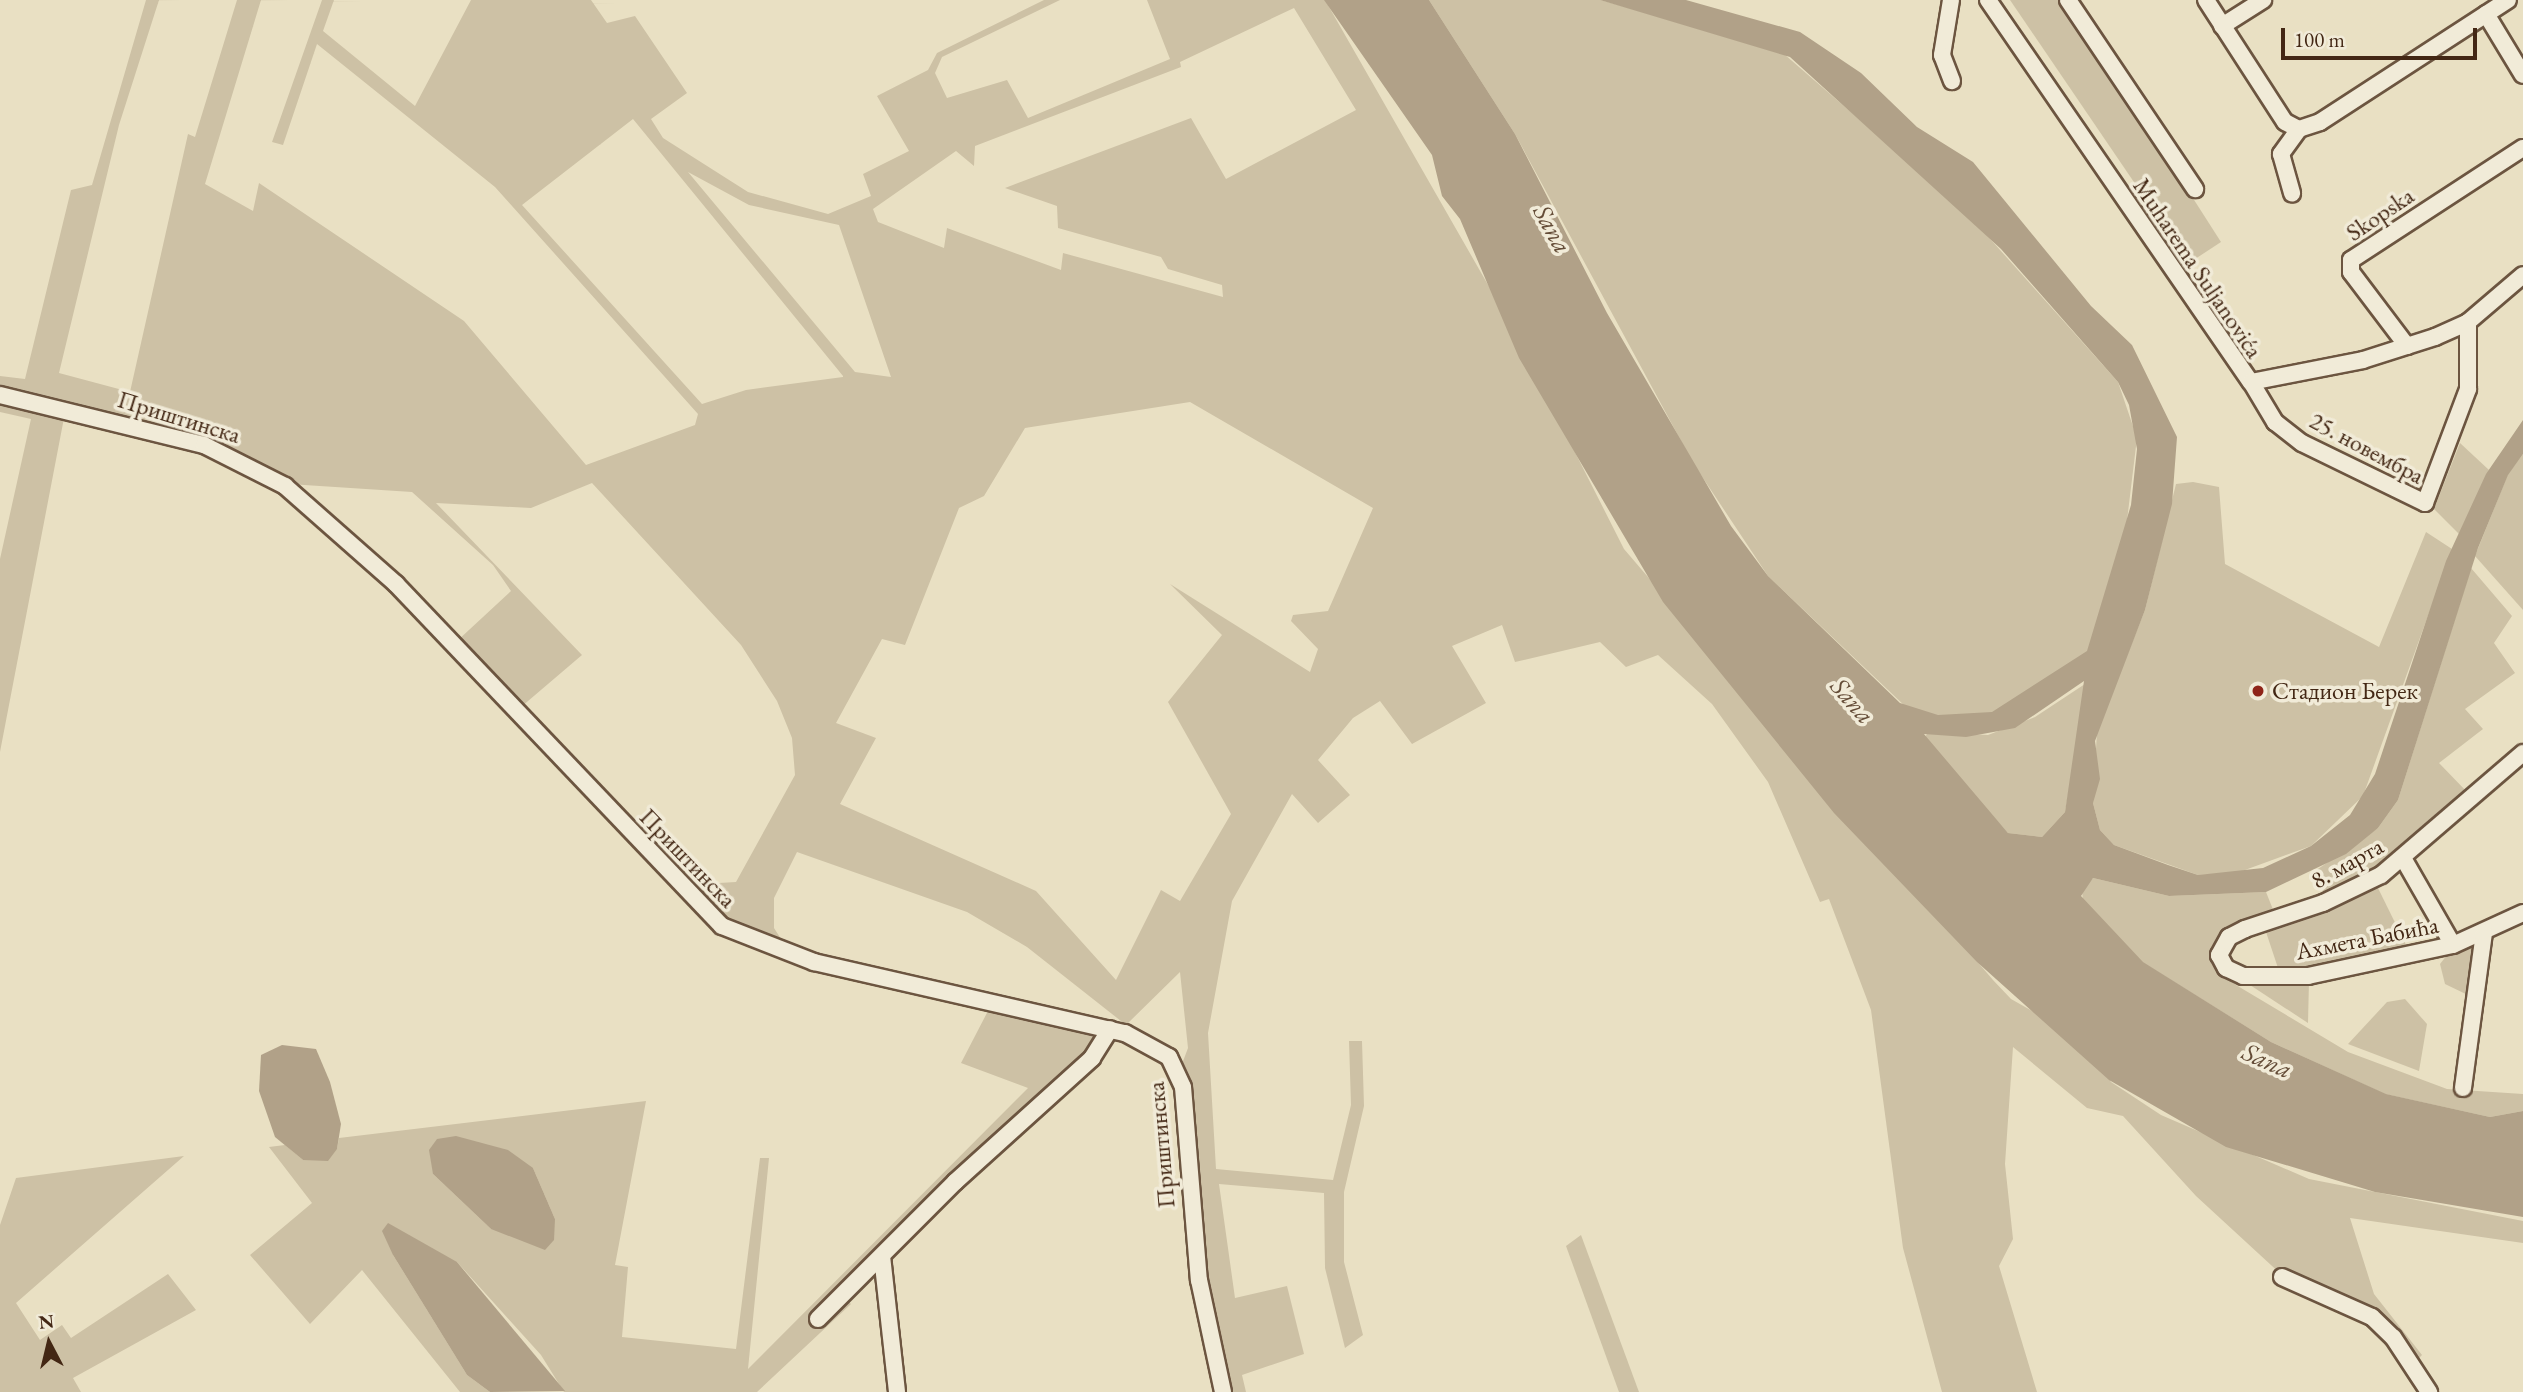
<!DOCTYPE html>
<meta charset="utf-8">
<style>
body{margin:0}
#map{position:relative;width:2523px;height:1392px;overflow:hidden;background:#e9e0c3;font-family:"EB Garamond",serif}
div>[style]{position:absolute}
.green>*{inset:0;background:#cdc1a5}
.water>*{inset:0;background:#b1a188}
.roads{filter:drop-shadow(2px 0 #6c5540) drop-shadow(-2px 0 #6c5540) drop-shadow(0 2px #6c5540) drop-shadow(0 -2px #6c5540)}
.minor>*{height:16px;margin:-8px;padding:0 8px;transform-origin:8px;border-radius:8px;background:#f1ebd8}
.dots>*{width:19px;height:19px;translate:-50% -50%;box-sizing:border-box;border:4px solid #f1ebd8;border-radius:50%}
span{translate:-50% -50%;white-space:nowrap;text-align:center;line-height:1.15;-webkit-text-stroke:7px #f1ebd8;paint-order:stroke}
.street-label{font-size:24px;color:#432714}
.poi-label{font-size:24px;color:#432714}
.left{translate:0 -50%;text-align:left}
.water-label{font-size:26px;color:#644c37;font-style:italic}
.north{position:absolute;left:14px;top:1308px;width:70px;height:70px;-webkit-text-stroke:5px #f1ebd8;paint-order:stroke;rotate:353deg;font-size:19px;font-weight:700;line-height:28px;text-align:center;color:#432714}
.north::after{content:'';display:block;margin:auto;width:24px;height:32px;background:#432714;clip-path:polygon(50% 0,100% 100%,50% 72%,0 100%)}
.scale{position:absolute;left:2281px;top:28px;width:196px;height:32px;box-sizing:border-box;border:4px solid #432714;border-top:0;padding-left:9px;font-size:21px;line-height:24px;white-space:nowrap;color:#432714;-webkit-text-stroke:5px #f1ebd8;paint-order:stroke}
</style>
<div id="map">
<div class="green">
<div style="clip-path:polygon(evenodd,146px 0,159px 0,119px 125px,59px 373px,130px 392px,188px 134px,195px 137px,237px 0,261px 0,205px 184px,253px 211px,259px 183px,464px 321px,586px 465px,695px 425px,698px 414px,495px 187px,317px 44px,283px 145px,272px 142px,322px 0,334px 0,323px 31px,415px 106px,471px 0,591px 0,607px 23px,635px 16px,687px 93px,651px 119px,663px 138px,748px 192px,828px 214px,871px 196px,863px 174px,909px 151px,877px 96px,928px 70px,937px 53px,1044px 0,1060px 0,942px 57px,935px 73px,947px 98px,1007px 80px,1028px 118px,1170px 59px,1147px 0,1325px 0,1507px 318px,1624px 549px,1993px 980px,2011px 999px,2091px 1044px,2111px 1082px,2161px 1115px,2309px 1179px,2523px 1221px,2523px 1243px,2350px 1218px,2374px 1294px,2422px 1355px,2415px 1362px,2382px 1320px,2284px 1277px,2196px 1196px,2123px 1116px,2087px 1108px,2013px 1047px,2005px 1164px,2013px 1239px,1999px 1266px,2037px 1392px,1942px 1392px,1903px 1248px,1871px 1010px,1829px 899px,1820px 902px,1768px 782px,1712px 704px,1658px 655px,1626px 667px,1600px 642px,1515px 662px,1502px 625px,1452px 646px,1486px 703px,1412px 744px,1380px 701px,1353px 718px,1318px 760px,1350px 795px,1318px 823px,1292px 794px,1232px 901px,1208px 1033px,1216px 1169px,1333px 1180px,1351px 1105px,1349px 1041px,1362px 1041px,1364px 1106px,1344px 1192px,1344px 1262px,1363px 1335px,1345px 1348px,1325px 1268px,1324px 1193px,1219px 1184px,1235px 1298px,1287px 1286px,1304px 1354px,1242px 1375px,1246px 1392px,1228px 1392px,1209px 1307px,1182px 1064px,1188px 1048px,1180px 972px,1126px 1025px,1027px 947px,967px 912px,797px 852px,774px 898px,774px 928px,790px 953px,737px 933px,685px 885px,736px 882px,795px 775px,792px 738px,777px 701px,741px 645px,592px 483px,531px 508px,436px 503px,582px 655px,521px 707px,456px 642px,511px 591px,493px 565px,412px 492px,289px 484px,269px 470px,0 394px,0 376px,25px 379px,71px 190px,92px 185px,146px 0,1294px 8px,1356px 110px,1226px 179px,1191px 118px,1005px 188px,1057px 206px,1058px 228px,1161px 257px,1168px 269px,1222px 285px,1223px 297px,1063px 253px,1061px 270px,947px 228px,944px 248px,878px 222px,873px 209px,956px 151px,974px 166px,975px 146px,1181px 67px,1180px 62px,1294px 8px,146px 0,633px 119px,843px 376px,843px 377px,746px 390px,702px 404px,522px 205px,633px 119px,146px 0,688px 172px,749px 205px,839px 225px,891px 377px,855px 372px,688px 172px,146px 0,1190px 402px,1373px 508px,1328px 611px,1293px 615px,1291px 621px,1318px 649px,1310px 672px,1170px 584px,1222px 635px,1168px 702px,1231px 814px,1180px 901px,1161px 890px,1116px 980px,1036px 891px,840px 804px,876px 738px,836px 723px,882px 639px,905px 645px,959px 508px,984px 496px,1025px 428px,1190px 402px)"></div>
<div style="clip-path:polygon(1429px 0,1600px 0,1777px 48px,1967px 213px,2118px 382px,2137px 438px,2125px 537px,2090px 651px,2026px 712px,1934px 721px,1907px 708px,1768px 576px,1693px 463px,1515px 134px)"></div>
<div style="clip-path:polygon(2010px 0,2066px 0,2221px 242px,2189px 263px)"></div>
<div style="clip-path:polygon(0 405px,64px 418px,0 752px,0 559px,31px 419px,0 412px)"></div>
<div style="clip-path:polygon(2460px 443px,2489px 470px,2459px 534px,2434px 509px)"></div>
<div style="clip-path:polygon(2523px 454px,2523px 610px,2475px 556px,2508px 474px)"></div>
<div style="clip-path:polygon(2193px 482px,2219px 487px,2225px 564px,2379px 647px,2426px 532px,2452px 549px,2363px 796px,2311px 846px,2234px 874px,2198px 875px,2114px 845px,2100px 830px,2093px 803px,2097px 731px,2145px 610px,2176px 484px)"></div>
<div style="clip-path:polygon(2471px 568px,2512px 616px,2494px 643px,2515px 673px,2465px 709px,2483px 729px,2439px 763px,2468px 793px,2393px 861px,2326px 899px,2315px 871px,2378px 828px,2398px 800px)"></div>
<div style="clip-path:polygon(2088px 682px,2065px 812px,2042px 837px,2008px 833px,1924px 739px,1928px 732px,1988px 735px,2035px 717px)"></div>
<div style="clip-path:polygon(2093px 878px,2169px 896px,2266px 892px,2276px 917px,2223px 934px,2236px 985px,2348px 1052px,2447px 1089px,2523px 1094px,2523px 1111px,2490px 1117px,2385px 1094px,2271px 1042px,2142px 962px,2083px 902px,2082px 890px)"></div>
<div style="clip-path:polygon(2376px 884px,2409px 951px,2280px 974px,2265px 929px)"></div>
<div style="clip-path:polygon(2477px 940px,2472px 997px,2445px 984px,2440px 964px,2451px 950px)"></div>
<div style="clip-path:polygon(2309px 981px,2308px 1023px,2247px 983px)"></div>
<div style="clip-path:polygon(2405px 999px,2427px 1024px,2419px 1071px,2348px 1044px,2387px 1002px)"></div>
<div style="clip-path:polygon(evenodd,989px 1009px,1091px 1034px,1100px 1043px,840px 1293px,851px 1304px,757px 1392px,564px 1392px,541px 1355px,457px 1262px,393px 1255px,467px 1375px,490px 1392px,460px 1392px,362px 1270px,310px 1324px,250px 1255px,312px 1203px,269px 1147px,285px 1145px,303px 1160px,337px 1149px,339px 1138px,646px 1101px,615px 1265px,628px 1267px,622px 1337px,736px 1349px,760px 1158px,769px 1158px,748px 1369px,1028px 1088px,961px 1063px,989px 1009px,533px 1168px,555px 1219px,491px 1229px,433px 1174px,533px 1168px)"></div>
<div style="clip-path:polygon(184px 1156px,16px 1303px,40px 1340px,62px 1325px,71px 1338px,168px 1274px,196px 1310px,73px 1378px,81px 1392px,0 1392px,0 1225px,16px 1178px)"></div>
<div style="clip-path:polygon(1581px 1235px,1639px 1392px,1619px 1392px,1566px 1246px)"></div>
</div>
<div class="water">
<div style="clip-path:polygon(evenodd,1324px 0,1429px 0,1515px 134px,1607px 313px,1731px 526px,1768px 576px,1900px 703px,1938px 715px,1992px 712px,2087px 651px,2131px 505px,2137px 449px,2129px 405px,2118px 382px,2001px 249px,1790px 57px,1600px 0,1686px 0,1800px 32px,1861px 73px,1917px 127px,1973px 162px,2091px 306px,2132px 345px,2177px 437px,2172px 504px,2145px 610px,2095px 741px,2100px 779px,2093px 803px,2100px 830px,2114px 845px,2168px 865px,2198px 875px,2263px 868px,2311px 846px,2350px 815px,2375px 774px,2446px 561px,2486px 474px,2523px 420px,2523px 454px,2508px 475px,2478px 548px,2398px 800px,2378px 828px,2346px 854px,2266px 892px,2169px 896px,2093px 878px,2081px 896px,2143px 962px,2271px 1042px,2386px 1094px,2490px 1117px,2523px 1111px,2523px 1217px,2375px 1192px,2226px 1147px,2109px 1080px,1977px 962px,1834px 813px,1663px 602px,1519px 358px,1460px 219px,1442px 196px,1432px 155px,1324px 0,2084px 681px,2065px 812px,2042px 837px,2008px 833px,1924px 734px,1966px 737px,2015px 728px,2084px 681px)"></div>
<div style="clip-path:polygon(282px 1045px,316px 1049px,330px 1082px,341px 1124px,337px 1149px,328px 1161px,303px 1160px,275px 1137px,259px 1091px,261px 1055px)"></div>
<div style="clip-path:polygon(456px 1136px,508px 1150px,533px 1168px,555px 1219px,554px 1240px,545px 1250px,491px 1229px,433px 1174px,429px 1150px,437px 1139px)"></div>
<div style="clip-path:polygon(388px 1223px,457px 1262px,565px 1391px,490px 1392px,467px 1375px,393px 1255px,382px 1231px)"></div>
</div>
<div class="roads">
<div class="minor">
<div style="left:1951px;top:0;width:56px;rotate:99.3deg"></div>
<div style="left:1942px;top:55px;width:28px;rotate:69deg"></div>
<div style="left:1988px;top:0;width:464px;rotate:55.5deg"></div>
<div style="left:2251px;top:382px;width:114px;rotate:-11.1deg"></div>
<div style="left:2363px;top:360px;width:76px;rotate:-17.7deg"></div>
<div style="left:2435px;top:337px;width:36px;rotate:-24deg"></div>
<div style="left:2468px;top:322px;width:72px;rotate:-40.5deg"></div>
<div style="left:2068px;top:0;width:228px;rotate:56.1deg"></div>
<div style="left:2206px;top:0;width:145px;rotate:57.1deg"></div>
<div style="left:2285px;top:122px;width:16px;rotate:27deg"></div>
<div style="left:2299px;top:129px;width:31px;rotate:126deg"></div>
<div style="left:2281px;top:154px;width:41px;rotate:74.2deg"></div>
<div style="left:2486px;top:14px;width:71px;rotate:58.8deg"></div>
<div style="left:2222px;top:26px;width:49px;rotate:-32.4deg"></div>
<div style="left:2299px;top:129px;width:22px;rotate:-18deg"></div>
<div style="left:2320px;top:122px;width:224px;rotate:-33deg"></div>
<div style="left:2407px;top:346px;width:93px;rotate:-127.1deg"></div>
<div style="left:2351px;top:272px;width:12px;rotate:-90deg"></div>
<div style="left:2351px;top:260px;width:205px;rotate:-33.1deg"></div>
<div style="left:2251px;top:382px;width:47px;rotate:59deg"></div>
<div style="left:2275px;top:422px;width:34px;rotate:38deg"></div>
<div style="left:2302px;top:443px;width:137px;rotate:26deg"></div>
<div style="left:2425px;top:503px;width:122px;rotate:-69.3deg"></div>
<div style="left:2468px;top:389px;width:67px;rotate:-90deg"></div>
<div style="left:0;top:395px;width:210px;rotate:13.8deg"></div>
<div style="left:204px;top:445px;width:91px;rotate:26.8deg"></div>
<div style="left:285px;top:486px;width:148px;rotate:41.4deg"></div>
<div style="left:396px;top:584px;width:472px;rotate:46.4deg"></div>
<div style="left:722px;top:926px;width:99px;rotate:21.4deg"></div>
<div style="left:814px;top:962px;width:319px;rotate:12.9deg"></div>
<div style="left:1125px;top:1033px;width:50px;rotate:28.6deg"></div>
<div style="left:1169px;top:1057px;width:33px;rotate:65deg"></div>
<div style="left:1183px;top:1087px;width:194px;rotate:85.3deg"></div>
<div style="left:1199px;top:1280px;width:115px;rotate:77.9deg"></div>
<div style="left:2523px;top:753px;width:187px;rotate:139.3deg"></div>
<div style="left:2381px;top:875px;width:64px;rotate:154.2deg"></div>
<div style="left:2323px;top:903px;width:82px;rotate:161.6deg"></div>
<div style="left:2245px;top:929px;width:18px;rotate:153deg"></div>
<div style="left:2229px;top:937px;width:21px;rotate:119deg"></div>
<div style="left:2219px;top:955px;width:15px;rotate:62deg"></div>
<div style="left:2226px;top:968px;width:19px;rotate:25deg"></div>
<div style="left:2243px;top:976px;width:65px"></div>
<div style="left:2308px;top:976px;width:148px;rotate:-12.1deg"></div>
<div style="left:2453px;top:945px;width:77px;rotate:-24.6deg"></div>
<div style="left:2403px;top:858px;width:100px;rotate:60.1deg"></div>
<div style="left:2463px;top:1088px;width:157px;rotate:-82.3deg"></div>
<div style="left:882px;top:1256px;width:137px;rotate:83.7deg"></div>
<div style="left:2282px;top:1277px;width:98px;rotate:24deg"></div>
<div style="left:2372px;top:1317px;width:29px;rotate:44deg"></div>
<div style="left:2393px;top:1337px;width:66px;rotate:56.8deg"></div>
<div style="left:818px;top:1319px;width:194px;rotate:-45deg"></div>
<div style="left:955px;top:1182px;width:185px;rotate:-42.1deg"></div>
<div style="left:1092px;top:1058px;width:34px;rotate:-58deg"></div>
</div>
</div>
<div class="dots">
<div style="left:2258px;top:691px;background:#8f2418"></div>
</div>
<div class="street-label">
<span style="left:2380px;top:214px;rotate:-34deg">Skopska</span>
<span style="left:2198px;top:268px;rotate:56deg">Muharema Suljanovića</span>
<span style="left:179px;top:417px;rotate:17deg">Приштинска</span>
<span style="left:2367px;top:448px;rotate:28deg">25. новембра</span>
<span style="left:688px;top:858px;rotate:46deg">Приштинска</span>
<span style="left:2347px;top:863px;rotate:-29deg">8. марта</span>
<span style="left:2367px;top:938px;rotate:-11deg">Ахмета Бабића</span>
<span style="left:1161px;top:1145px;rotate:-95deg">Приштинска</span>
</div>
<div class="poi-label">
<span class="left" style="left:2272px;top:691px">Стадион Берек</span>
</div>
<div class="water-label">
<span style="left:1552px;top:229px;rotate:61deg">Sana</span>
<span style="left:1852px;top:701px;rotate:49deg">Sana</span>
<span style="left:2267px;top:1061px;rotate:24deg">Sana</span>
</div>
<div class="north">N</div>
<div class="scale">100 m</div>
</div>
